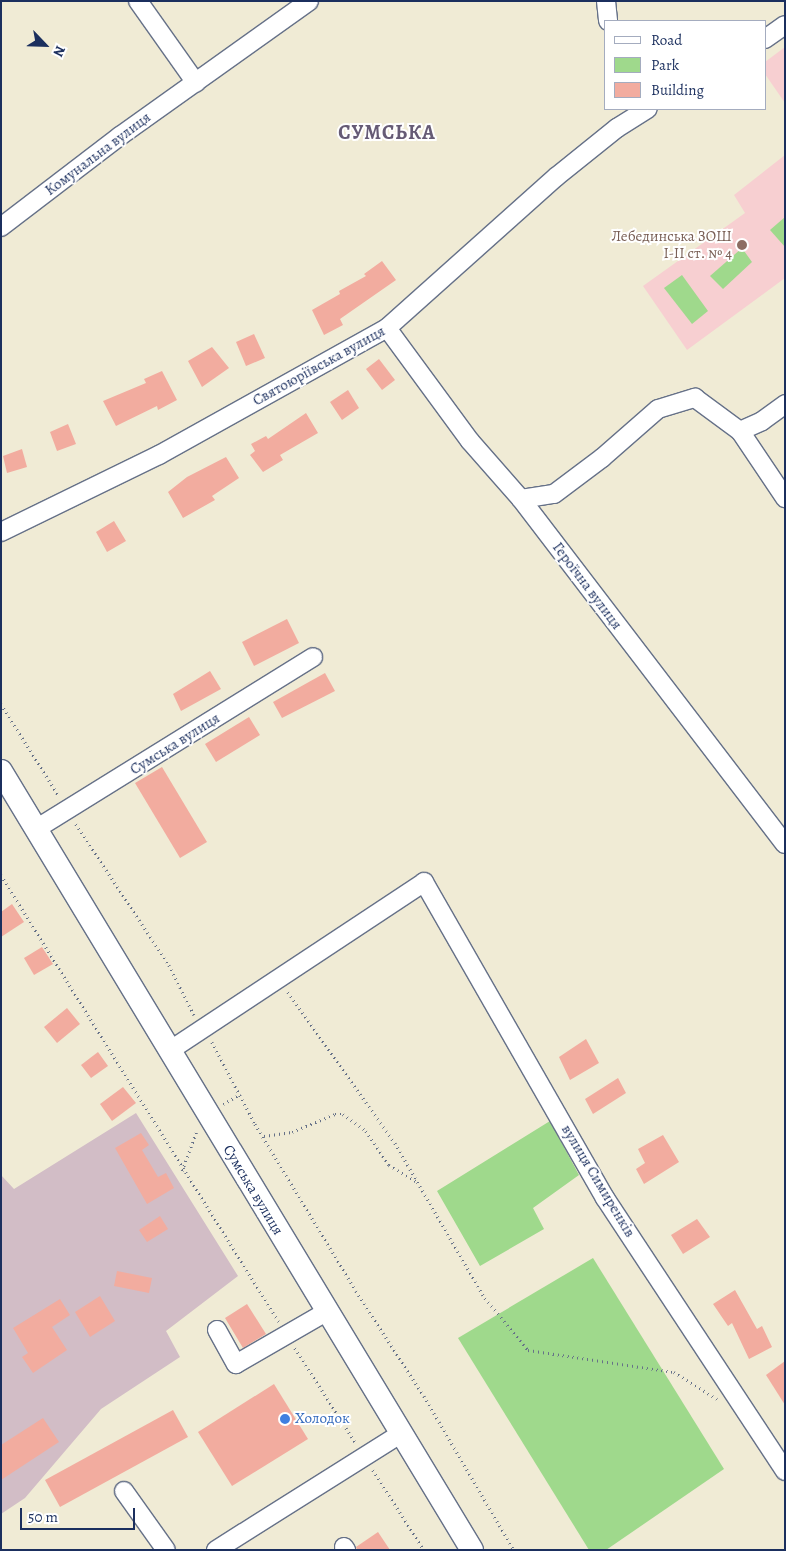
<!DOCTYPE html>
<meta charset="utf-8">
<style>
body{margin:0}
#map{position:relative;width:786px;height:1551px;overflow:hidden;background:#f0ebd5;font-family:Alegreya,serif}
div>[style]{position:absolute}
.built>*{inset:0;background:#f7cfd1}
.industrial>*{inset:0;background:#d2bdc6}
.green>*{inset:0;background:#9fd98c}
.building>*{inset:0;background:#f2ac9f}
.path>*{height:2.5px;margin-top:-1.25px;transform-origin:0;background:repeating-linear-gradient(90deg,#667188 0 1px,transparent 0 5px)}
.roads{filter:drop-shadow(1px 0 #667188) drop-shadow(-1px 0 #667188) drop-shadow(0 1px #667188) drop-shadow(0 -1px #667188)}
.minor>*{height:18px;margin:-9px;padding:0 9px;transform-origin:9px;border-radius:9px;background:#fff}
.major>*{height:22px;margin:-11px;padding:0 11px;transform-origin:11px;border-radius:11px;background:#fff}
.dots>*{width:14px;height:14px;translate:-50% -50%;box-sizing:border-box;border:2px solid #fff;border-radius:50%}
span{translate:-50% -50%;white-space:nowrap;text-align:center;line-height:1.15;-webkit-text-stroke:4px #fff;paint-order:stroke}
.street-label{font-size:15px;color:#1b2f5e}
.education-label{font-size:15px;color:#785e54}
.right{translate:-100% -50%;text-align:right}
.shop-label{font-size:15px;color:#366cbe}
.left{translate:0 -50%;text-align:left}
.district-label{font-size:20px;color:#665b75;font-weight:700;letter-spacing:1px}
.frame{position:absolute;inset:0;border:2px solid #1b2f5e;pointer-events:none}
.legend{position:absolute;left:604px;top:20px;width:162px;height:90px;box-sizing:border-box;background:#fff;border:1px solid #a4acbf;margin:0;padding:6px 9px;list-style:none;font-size:15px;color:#1b2f5e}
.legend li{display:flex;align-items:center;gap:10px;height:25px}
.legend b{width:25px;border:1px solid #a4acbf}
.north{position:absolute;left:20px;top:20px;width:50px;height:50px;-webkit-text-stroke:4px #fff;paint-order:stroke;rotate:114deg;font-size:14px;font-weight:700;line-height:20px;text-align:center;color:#1b2f5e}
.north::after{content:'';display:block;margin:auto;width:18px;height:22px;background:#1b2f5e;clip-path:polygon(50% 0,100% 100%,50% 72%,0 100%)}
.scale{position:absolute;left:20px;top:1508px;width:115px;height:22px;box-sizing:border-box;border:2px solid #1b2f5e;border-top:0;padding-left:6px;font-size:15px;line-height:18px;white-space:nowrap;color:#1b2f5e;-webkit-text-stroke:4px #fff;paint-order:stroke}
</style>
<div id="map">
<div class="built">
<div style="clip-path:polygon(785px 47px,785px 103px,765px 74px,765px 62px)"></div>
<div style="clip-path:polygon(785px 155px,785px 278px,687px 350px,643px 286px,745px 213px,734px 195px)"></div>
</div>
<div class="industrial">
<div style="clip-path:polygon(136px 1113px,238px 1276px,166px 1331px,180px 1357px,101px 1409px,25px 1498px,1px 1514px,1px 1175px,14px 1189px)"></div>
</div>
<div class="green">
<div style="clip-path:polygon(785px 217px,785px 247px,770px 230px)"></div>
<div style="clip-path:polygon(742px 248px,752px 262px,723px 289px,710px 276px)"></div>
<div style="clip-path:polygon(682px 275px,708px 311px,692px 324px,664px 288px)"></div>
<div style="clip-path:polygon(550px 1121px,579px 1175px,533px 1208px,544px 1229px,480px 1266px,437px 1191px)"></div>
<div style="clip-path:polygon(593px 1258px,724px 1469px,606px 1550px,589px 1550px,458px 1338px)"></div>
</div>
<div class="building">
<div style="clip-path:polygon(382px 261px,396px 280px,340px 319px,343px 325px,324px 335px,312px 310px,340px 294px,339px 291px,366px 276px,364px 274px)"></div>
<div style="clip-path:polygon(254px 334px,265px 358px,246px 366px,236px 342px)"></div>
<div style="clip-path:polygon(212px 347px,229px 368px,202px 387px,188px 361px)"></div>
<div style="clip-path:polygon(379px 359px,395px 380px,382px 390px,366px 369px)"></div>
<div style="clip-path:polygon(162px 371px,177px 400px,158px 410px,157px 406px,116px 426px,103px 401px,146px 383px,144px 379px)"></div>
<div style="clip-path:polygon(348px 390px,359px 408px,342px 420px,330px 402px)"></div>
<div style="clip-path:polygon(306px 413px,318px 433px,280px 455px,283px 460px,263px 472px,250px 455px,255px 451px,251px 444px,266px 436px,268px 439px)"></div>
<div style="clip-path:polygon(68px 424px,76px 444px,57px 451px,50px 432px)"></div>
<div style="clip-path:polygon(22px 449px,27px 467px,7px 473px,3px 456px)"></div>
<div style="clip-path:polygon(226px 457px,239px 478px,212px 496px,215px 500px,183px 518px,168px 492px,187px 477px)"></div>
<div style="clip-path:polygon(114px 521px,126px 541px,107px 552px,96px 532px)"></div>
<div style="clip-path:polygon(287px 619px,299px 643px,254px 666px,242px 642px)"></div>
<div style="clip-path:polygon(210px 671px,221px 689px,181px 711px,173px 694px)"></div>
<div style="clip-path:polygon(325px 673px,335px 691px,282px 718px,273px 702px)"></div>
<div style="clip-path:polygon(249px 717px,260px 735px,216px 762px,205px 744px)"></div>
<div style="clip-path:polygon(162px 767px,207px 842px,180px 858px,135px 783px)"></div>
<div style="clip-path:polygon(12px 904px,24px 922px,1px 937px,1px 912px)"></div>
<div style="clip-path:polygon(42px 947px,53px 964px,34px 975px,24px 958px)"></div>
<div style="clip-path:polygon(67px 1008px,80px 1024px,57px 1043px,44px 1027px)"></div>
<div style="clip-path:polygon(586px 1039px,599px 1063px,570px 1080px,559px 1057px)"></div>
<div style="clip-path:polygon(98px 1052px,108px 1066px,91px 1078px,81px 1065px)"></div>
<div style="clip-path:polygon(618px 1078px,626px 1093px,593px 1114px,585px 1099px)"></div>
<div style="clip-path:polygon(123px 1087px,136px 1103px,112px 1121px,100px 1104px)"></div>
<div style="clip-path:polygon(141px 1133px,149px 1145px,142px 1150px,158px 1177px,166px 1173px,174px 1188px,147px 1204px,115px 1148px)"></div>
<div style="clip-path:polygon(663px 1135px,679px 1162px,644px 1184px,636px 1169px,645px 1163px,638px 1149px)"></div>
<div style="clip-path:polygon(160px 1216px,168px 1229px,147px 1242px,139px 1230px)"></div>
<div style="clip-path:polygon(697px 1219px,710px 1237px,683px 1254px,671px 1235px)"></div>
<div style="clip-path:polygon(117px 1271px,152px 1278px,149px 1293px,114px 1286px)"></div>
<div style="clip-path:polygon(735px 1290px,757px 1329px,762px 1326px,772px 1347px,749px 1359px,732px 1323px,728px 1326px,713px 1304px)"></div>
<div style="clip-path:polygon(100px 1296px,115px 1321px,90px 1337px,75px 1312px)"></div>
<div style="clip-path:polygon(60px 1299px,70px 1315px,52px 1327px,67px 1350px,33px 1373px,22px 1357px,28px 1353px,13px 1328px)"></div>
<div style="clip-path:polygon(247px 1304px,266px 1334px,243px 1348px,225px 1318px)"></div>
<div style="clip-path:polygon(785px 1361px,785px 1405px,766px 1375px)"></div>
<div style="clip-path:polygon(274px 1384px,308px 1439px,232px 1486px,198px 1432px)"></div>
<div style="clip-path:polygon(173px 1410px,188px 1437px,60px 1507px,45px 1480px)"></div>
<div style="clip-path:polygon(43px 1418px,59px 1442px,1px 1480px,1px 1445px)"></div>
<div style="clip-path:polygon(378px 1532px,390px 1550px,357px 1550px,356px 1547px)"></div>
</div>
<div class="path">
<div style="left:1px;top:704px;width:109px;rotate:57.8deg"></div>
<div style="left:76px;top:824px;width:169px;rotate:56.6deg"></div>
<div style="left:169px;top:965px;width:56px;rotate:63.4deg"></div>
<div style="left:1px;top:875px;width:526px;rotate:58.12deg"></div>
<div style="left:288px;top:992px;width:185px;rotate:54.7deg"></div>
<div style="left:395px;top:1143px;width:179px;rotate:59.9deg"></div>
<div style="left:485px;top:1298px;width:67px;rotate:50.4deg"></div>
<div style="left:528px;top:1350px;width:148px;rotate:8.6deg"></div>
<div style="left:674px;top:1372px;width:51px;rotate:32.1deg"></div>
<div style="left:212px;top:1042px;width:93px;rotate:62.3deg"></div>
<div style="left:255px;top:1124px;width:195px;rotate:58.8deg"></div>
<div style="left:356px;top:1291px;width:125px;rotate:57.1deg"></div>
<div style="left:424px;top:1396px;width:178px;rotate:59.7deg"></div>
<div style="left:223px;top:1104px;width:20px;rotate:-30deg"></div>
<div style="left:264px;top:1136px;width:28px;rotate:-8deg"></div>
<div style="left:292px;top:1132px;width:47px;rotate:-22.7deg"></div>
<div style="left:335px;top:1114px;width:8px"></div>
<div style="left:343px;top:1114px;width:29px;rotate:36deg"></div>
<div style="left:366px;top:1131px;width:41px;rotate:55.9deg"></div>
<div style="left:389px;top:1165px;width:33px;rotate:31deg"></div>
<div style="left:182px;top:1171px;width:44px;rotate:-69.9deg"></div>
<div style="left:295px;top:1348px;width:112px;rotate:57.4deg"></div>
<div style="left:373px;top:1470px;width:95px;rotate:57.5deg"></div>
</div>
<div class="roads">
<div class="minor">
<div style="left:138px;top:1px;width:100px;rotate:54.7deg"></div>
<div style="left:606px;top:1px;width:20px;rotate:84deg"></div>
<div style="left:765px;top:39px;width:24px;rotate:-35deg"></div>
<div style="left:1px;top:227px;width:150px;rotate:-37.4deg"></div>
<div style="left:120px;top:136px;width:232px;rotate:-35.5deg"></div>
<div style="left:387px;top:328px;width:140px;rotate:53.7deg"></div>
<div style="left:470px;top:441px;width:77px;rotate:48.7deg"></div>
<div style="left:521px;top:499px;width:434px;rotate:52.6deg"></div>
<div style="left:740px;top:431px;width:24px;rotate:-24deg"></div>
<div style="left:762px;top:421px;width:29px;rotate:-36deg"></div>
<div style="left:521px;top:499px;width:33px;rotate:-9deg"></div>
<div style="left:554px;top:494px;width:60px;rotate:-36.9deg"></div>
<div style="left:602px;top:458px;width:74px;rotate:-41.2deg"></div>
<div style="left:658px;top:409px;width:39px;rotate:-17deg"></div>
<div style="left:695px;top:398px;width:56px;rotate:36.3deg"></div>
<div style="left:740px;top:431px;width:81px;rotate:56.1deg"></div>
<div style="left:1px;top:532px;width:176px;rotate:-26deg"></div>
<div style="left:159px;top:455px;width:261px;rotate:-29.1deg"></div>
<div style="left:387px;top:328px;width:227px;rotate:-41.8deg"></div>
<div style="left:556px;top:177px;width:78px;rotate:-38.8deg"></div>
<div style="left:617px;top:128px;width:36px;rotate:-32deg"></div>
<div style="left:36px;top:829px;width:326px;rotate:-31.8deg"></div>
<div style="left:169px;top:1051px;width:306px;rotate:-33.5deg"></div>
<div style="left:424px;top:882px;width:364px;rotate:60.2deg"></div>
<div style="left:605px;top:1198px;width:327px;rotate:56.6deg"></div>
<div style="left:217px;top:1330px;width:39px;rotate:61deg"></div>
<div style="left:236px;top:1364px;width:104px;rotate:-30deg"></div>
<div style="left:124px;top:1491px;width:72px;rotate:54.6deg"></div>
<div style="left:344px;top:1547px;width:4px;rotate:56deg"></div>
<div style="left:216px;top:1550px;width:218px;rotate:-32.2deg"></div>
</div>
<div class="major">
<div style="left:1px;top:771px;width:910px;rotate:58.84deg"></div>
</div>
</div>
<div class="dots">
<div style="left:742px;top:245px;background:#8d6e63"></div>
<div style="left:285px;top:1419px;background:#3f7fe0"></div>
</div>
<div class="street-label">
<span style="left:98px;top:154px;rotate:-37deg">Комунальна вулиця</span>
<span style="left:319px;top:366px;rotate:-29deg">Святоюріївська вулиця</span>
<span style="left:587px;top:586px;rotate:53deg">Героїчна вулиця</span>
<span style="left:175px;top:744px;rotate:-32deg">Сумська вулиця</span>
<span style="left:598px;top:1181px;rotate:59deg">вулиця Симиренків</span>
<span style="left:253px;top:1190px;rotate:59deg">Сумська вулиця</span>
</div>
<div class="education-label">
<span class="right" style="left:732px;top:245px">Лебединська ЗОШ<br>І-ІІ ст. № 4</span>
</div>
<div class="shop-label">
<span class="left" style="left:295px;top:1419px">Холодок</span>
</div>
<div class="district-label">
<span style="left:387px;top:132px">СУМСЬКА</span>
</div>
<div class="frame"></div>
<ul class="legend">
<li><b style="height:6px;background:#fff"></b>Road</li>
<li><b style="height:14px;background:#9fd98c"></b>Park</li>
<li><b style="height:14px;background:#f2ac9f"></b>Building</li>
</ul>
<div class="north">N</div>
<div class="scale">50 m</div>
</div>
